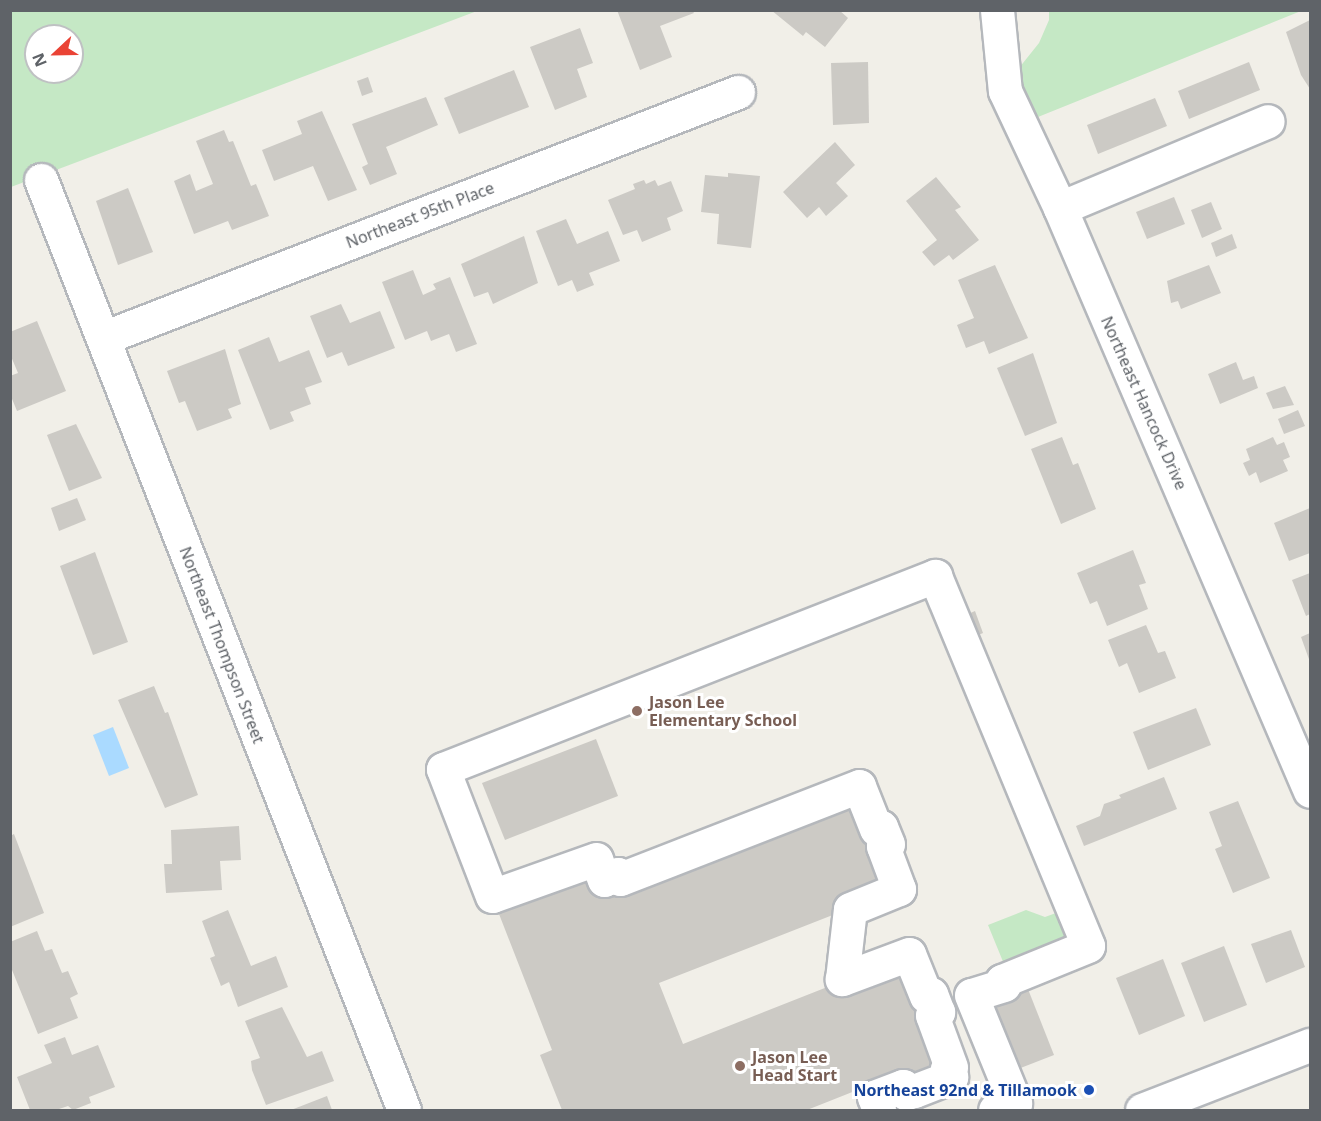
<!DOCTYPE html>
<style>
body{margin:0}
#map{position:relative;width:1321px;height:1121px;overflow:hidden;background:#f1efe8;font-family:"Noto Sans",sans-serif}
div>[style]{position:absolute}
.green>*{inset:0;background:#c5e8c5}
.water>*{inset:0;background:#aadaff}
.building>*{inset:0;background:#cccac5}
.roads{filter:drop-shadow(2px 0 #b5b8bc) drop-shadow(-2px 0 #b5b8bc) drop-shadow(0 2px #b5b8bc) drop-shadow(0 -2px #b5b8bc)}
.minor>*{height:33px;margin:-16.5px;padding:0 16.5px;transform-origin:16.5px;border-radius:16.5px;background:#fff}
.dots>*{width:16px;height:16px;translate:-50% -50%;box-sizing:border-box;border:3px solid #fff;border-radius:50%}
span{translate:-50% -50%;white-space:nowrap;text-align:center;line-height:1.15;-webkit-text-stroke:6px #fff;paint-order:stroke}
.street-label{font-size:16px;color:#5f6368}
.education-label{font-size:16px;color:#785e54;font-weight:700}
.left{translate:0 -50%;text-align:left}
.transit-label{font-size:16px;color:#164399;font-weight:700}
.right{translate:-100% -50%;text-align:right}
.frame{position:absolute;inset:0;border:12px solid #5f6368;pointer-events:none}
.north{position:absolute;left:24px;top:24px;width:60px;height:60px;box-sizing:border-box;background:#fff;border:2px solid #bfc1c3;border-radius:50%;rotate:248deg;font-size:16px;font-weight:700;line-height:24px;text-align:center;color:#5f6368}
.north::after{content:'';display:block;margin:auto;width:21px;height:27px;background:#ea4335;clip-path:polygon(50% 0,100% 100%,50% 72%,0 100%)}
</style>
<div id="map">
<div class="green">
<div style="clip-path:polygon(evenodd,11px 11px,477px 11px,11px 187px,11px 11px,36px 36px,72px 36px,72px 72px,36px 72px,36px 36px)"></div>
<div style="clip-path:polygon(1049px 11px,1301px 11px,1033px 119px,1018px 85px,1019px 68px,1039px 43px,1049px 20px)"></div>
<div style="clip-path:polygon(1026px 910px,1045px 917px,1056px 913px,1067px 940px,1004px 964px,988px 925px)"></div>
</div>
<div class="water">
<div style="clip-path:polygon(113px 727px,129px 768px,109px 776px,93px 735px)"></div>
</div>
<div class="building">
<div style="clip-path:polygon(617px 10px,692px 10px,694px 13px,660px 26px,672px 57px,640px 70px)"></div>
<div style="clip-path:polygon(771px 10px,839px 10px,848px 18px,825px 47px,806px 32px,803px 36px)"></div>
<div style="clip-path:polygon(1310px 20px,1310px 89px,1301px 75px,1286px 32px)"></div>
<div style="clip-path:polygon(580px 28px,593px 63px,577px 69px,587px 97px,555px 110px,530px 47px)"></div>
<div style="clip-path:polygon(868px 62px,869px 123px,833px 125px,831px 63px)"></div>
<div style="clip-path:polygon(1249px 62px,1260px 90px,1189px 119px,1178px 91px)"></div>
<div style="clip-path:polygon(514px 70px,529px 107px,459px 134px,444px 98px)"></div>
<div style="clip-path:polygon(368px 77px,373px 92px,362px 96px,357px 81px)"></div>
<div style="clip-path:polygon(426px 97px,438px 125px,386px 147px,397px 174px,370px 185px,362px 167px,368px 164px,352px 124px)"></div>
<div style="clip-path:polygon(1155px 98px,1167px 126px,1098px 154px,1087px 125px)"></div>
<div style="clip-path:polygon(322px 111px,357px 190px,328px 201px,313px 166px,274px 181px,262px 150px,302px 134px,297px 121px)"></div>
<div style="clip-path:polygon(224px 130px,229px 142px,233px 141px,251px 186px,256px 184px,269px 216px,232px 230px,228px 221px,194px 234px,174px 181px,190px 174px,196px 191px,213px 184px,196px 141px)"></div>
<div style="clip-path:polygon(835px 142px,855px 165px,836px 183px,848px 196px,826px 216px,819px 207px,807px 218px,783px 192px)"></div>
<div style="clip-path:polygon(728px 173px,760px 176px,751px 248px,717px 244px,719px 214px,701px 212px,705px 175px,728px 177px)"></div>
<div style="clip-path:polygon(936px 177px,961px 207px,955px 210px,979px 240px,953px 260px,949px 255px,934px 266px,922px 252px,937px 240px,906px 201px)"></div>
<div style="clip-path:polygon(644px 180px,646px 184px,655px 180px,658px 186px,671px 181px,683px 211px,667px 218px,671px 230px,642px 242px,637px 230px,623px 235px,608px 200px,635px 189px,633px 184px)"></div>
<div style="clip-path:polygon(128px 188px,153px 252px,118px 265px,96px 201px)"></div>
<div style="clip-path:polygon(1174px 197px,1185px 224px,1147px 239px,1136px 212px)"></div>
<div style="clip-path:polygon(1211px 202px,1222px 229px,1202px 238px,1191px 210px)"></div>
<div style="clip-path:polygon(566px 219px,577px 244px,608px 231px,620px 261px,589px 273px,594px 285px,577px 292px,572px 280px,558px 286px,536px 231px)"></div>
<div style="clip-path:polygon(1232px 234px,1237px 248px,1216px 257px,1211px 243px)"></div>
<div style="clip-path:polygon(524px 236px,538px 283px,493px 304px,488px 292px,474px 297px,461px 264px)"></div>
<div style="clip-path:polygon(995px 265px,1028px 338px,989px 354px,984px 341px,966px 348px,957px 325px,974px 318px,958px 280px)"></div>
<div style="clip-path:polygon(1209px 265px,1221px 293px,1181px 309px,1178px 301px,1171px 303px,1167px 281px)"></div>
<div style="clip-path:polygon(413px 270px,423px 295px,436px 289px,433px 284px,450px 277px,477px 344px,456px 352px,449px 334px,431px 341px,427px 331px,405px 340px,382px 282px)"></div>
<div style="clip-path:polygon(341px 304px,350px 323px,380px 311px,395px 348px,348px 366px,342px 352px,327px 358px,310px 316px)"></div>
<div style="clip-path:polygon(37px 321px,66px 391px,17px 411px,10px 394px,10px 376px,18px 373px,10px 354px,10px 332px)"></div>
<div style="clip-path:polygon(269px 337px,279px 362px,309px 350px,322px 382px,305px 388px,311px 404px,290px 412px,294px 421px,270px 430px,238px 350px)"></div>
<div style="clip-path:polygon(225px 349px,241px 404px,228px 409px,232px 418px,197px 431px,185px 401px,179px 403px,167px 371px)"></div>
<div style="clip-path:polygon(1033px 353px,1057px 423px,1025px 436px,997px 368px)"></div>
<div style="clip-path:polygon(1236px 362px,1243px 380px,1254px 376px,1258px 388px,1220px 404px,1208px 374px)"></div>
<div style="clip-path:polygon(1285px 386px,1294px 405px,1273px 409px,1266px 393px)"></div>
<div style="clip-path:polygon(1298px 410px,1305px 426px,1284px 434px,1278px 419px)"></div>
<div style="clip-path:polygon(76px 424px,102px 478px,69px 491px,47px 435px)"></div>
<div style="clip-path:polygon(1062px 437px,1073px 465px,1078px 463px,1096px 509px,1061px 524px,1031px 449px)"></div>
<div style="clip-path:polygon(1273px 437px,1277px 445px,1284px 442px,1290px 457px,1283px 460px,1288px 471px,1260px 483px,1256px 472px,1249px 476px,1243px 463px,1250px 460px,1246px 449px)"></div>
<div style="clip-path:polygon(77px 498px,86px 520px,59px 531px,51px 508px)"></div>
<div style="clip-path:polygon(1310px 508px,1310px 553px,1289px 561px,1274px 523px)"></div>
<div style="clip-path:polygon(1133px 550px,1146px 583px,1139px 585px,1148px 609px,1107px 626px,1097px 601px,1090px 604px,1077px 573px)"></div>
<div style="clip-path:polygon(95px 552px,128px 642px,93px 655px,60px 566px)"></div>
<div style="clip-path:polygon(1310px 573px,1310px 614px,1306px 616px,1292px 580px)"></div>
<div style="clip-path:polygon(975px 611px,983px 633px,967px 640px,959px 618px)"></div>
<div style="clip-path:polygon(1146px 625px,1158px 653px,1165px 651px,1176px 678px,1139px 693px,1127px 663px,1119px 667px,1108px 640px)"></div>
<div style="clip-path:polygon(1310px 633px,1310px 662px,1301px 637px)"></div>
<div style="clip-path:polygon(154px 686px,165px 713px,168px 712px,198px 795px,165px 808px,118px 700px)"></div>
<div style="clip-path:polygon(1196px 708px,1211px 745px,1148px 770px,1133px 732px)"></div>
<div style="clip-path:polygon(596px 739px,618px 796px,505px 840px,482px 783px)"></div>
<div style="clip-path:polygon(1164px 777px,1177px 809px,1084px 846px,1076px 826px,1100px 816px,1104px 804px,1121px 798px,1119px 795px)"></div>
<div style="clip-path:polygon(858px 786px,899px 889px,659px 983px,683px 1044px,906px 956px,948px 1065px,870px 1085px,807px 1110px,562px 1110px,540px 1055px,552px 1050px,492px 896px,570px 866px,604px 880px)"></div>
<div style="clip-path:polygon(1238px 801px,1270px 878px,1233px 893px,1215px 849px,1222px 846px,1209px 812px)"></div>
<div style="clip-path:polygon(239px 826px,241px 860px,220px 861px,222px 890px,166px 893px,164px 864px,172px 864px,171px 830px)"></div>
<div style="clip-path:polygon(14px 834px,44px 913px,10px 927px,10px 836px)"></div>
<div style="clip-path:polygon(228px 910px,251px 966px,276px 956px,288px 987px,238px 1007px,229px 982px,221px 986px,210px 958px,215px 956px,202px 921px)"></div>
<div style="clip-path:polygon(1291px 930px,1305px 967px,1266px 983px,1251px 944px)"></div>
<div style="clip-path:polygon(37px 931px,45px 951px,52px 949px,62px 973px,68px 971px,78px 994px,70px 998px,78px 1018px,38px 1034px,10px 965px,10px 942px)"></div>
<div style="clip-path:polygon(1224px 946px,1247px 1005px,1204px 1022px,1181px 963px)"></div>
<div style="clip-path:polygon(1163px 959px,1185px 1016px,1139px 1035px,1116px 978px)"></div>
<div style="clip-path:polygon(1024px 979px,1054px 1055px,1018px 1069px,988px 993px)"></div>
<div style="clip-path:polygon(282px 1007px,307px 1057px,322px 1051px,334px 1081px,266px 1105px,252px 1070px,251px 1061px,260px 1058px,245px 1021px)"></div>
<div style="clip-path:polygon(65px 1037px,72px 1055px,98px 1045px,115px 1087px,89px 1097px,91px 1103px,73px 1110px,68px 1106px,56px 1110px,30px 1110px,17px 1077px,52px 1063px,44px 1045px)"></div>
<div style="clip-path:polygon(327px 1096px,332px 1110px,291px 1110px)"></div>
</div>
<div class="roads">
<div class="minor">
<div style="left:997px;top:10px;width:81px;rotate:84.4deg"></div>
<div style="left:1005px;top:91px;width:129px;rotate:64.8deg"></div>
<div style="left:1060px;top:208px;width:634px;rotate:66.79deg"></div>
<div style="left:41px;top:180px;width:998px;rotate:68.68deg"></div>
<div style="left:1060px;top:208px;width:225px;rotate:-22.7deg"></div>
<div style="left:103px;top:338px;width:681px;rotate:-21.18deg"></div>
<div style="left:879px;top:1110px;width:14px;rotate:-111deg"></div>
<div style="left:874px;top:1097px;width:31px;rotate:-21deg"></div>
<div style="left:903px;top:1086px;width:8px;rotate:67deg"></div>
<div style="left:906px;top:1093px;width:8px;rotate:-14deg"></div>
<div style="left:914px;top:1091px;width:40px;rotate:-21deg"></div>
<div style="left:951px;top:1077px;width:9px;rotate:-117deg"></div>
<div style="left:947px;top:1069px;width:4px;rotate:-27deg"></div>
<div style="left:951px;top:1067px;width:55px;rotate:-110.1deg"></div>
<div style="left:932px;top:1015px;width:7px;rotate:-27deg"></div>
<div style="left:938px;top:1012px;width:19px;rotate:-111deg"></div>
<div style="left:931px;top:994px;width:5px;rotate:158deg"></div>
<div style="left:926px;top:996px;width:45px;rotate:-112deg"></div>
<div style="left:909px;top:954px;width:72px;rotate:159.5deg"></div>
<div style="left:842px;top:979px;width:70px;rotate:-83.5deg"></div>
<div style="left:850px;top:909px;width:53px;rotate:-22.2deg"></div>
<div style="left:899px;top:889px;width:46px;rotate:-110.4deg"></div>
<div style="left:883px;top:846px;width:5px;rotate:-22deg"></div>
<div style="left:888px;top:844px;width:18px;rotate:-112deg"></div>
<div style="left:881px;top:827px;width:5px;rotate:158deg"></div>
<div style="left:876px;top:829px;width:46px;rotate:-111.6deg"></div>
<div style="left:859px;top:786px;width:256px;rotate:158.7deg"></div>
<div style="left:620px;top:879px;width:5px;rotate:-112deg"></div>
<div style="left:618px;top:874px;width:15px;rotate:157deg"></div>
<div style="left:604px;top:880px;width:22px;rotate:-111deg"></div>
<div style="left:596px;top:859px;width:110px;rotate:160.4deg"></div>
<div style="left:492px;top:896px;width:136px;rotate:-111.1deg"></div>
<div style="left:443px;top:769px;width:529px;rotate:-21.42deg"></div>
<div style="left:935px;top:576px;width:400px;rotate:67.5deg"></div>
<div style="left:1088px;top:946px;width:93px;rotate:157.9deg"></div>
<div style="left:1002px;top:981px;width:4px;rotate:63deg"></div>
<div style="left:1004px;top:985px;width:34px;rotate:163deg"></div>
<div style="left:971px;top:995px;width:117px;rotate:67.8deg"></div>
<div style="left:1015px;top:1103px;width:21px;rotate:161deg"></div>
<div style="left:1142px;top:1110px;width:180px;rotate:-21.2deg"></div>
</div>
</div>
<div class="dots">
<div style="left:637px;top:711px;background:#8d6e63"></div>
<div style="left:740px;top:1066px;background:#8d6e63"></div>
<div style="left:1089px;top:1090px;background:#1a4fb4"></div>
</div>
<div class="street-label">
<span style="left:420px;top:215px;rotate:-21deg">Northeast 95th Place</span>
<span style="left:1144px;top:403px;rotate:66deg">Northeast Hancock Drive</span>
<span style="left:222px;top:645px;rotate:69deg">Northeast Thompson Street</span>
</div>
<div class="education-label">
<span class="left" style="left:649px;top:711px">Jason Lee<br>Elementary School</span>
<span class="left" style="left:752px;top:1066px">Jason Lee<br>Head Start</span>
</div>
<div class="transit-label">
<span class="right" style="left:1077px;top:1090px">Northeast 92nd &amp; Tillamook</span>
</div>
<div class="frame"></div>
<div class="north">N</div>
</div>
